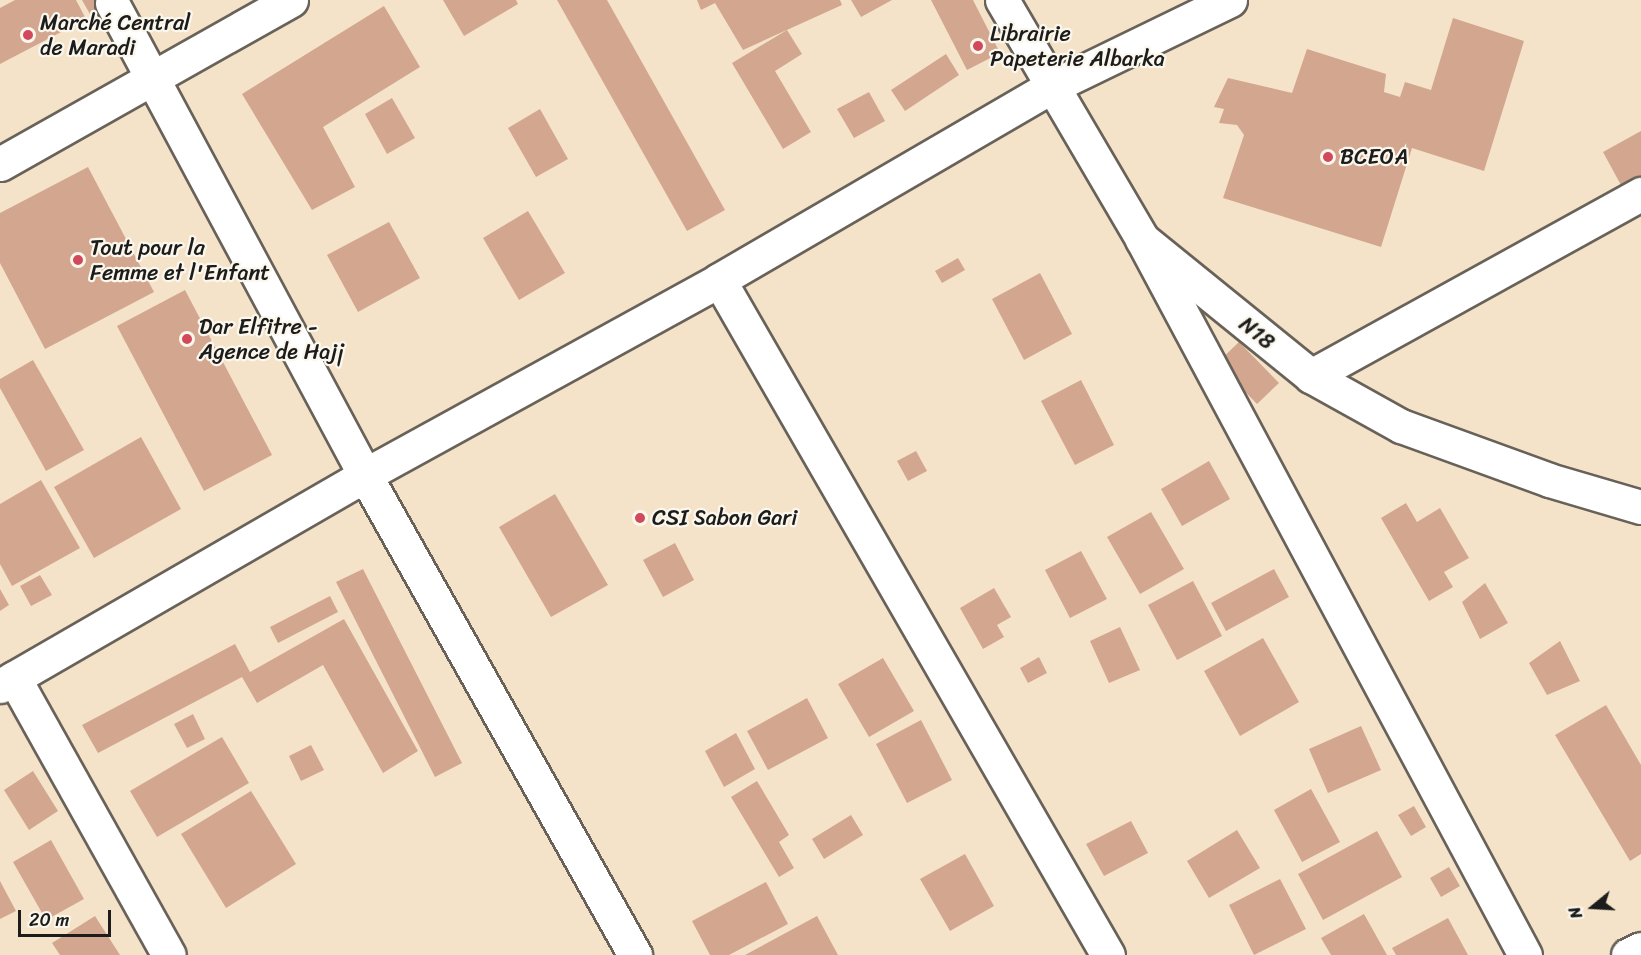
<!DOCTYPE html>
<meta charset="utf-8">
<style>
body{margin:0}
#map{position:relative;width:1641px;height:955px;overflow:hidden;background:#f5e3c9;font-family:Sriracha,sans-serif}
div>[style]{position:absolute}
.building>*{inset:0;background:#d3a68f}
.roads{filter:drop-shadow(2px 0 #686259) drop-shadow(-2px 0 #686259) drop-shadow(0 2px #686259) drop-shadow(0 -2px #686259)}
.minor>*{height:33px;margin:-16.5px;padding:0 16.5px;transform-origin:16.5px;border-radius:16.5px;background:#fff}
.major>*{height:33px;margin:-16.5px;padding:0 16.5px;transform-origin:16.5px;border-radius:16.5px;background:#fff}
.dots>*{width:16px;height:16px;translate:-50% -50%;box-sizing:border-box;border:3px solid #fbf7ec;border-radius:50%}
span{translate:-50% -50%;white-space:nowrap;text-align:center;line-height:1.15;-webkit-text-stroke:4.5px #fbf7ec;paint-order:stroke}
.poi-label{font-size:22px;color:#1c1c1c}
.left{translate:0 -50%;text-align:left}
.street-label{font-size:22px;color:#1c1c1c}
.north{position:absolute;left:1563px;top:877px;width:60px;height:60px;-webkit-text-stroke:4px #fbf7ec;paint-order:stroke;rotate:252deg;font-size:16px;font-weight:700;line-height:24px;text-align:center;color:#1c1c1c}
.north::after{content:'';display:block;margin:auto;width:21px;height:27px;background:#1c1c1c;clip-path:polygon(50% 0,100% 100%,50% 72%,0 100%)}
.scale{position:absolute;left:18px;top:910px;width:93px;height:27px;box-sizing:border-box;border:3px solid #1c1c1c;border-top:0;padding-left:8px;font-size:18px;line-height:21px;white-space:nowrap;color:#1c1c1c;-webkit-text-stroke:4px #fbf7ec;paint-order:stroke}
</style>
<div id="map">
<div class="building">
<div style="clip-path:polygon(15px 0,76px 0,86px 19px,0 64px,0 8px)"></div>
<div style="clip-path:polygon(82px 0,118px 0,91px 16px)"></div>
<div style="clip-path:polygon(443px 0,516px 0,518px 4px,464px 36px)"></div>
<div style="clip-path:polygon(557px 0,607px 0,725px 210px,687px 231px)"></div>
<div style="clip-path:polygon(697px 0,840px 0,842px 5px,743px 50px,715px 3px,701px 10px)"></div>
<div style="clip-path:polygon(851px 0,892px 0,861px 17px)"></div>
<div style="clip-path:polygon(931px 0,973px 0,1000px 53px,967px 70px)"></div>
<div style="clip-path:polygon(384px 6px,420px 67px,323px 127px,355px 187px,312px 210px,242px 94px)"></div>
<div style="clip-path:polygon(1453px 18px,1524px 41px,1484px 171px,1412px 148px,1381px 247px,1223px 198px,1244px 135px,1237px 125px,1219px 123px,1224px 109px,1214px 107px,1228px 78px,1292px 93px,1307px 49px,1386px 74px,1384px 92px,1400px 97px,1405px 82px,1431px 90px)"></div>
<div style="clip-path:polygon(787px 30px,802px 54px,775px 71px,811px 132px,783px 149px,732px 63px)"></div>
<div style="clip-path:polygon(946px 54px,959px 75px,905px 111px,891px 90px)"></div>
<div style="clip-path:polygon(869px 92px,885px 121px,854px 138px,837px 109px)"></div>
<div style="clip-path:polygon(392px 98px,415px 138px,387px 154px,365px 114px)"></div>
<div style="clip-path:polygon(540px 109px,568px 159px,536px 177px,508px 128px)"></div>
<div style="clip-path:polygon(1641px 131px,1641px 191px,1628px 198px,1603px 152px)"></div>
<div style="clip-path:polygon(88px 167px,154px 292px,45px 349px,0 263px,0 213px)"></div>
<div style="clip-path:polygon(528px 211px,565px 273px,519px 300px,483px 238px)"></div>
<div style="clip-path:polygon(389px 222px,420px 278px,358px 312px,327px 255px)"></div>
<div style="clip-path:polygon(958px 258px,965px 270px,942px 283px,935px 271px)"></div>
<div style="clip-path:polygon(1040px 273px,1072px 334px,1024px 360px,992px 299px)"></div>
<div style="clip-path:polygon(185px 290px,272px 455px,204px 491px,117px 326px)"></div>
<div style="clip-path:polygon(1239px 342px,1279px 383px,1257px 404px,1217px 363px)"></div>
<div style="clip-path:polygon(33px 360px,84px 450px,46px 471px,0 388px,0 379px)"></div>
<div style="clip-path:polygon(1081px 380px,1114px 445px,1075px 465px,1041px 401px)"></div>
<div style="clip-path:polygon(141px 437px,181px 509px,94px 558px,54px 487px)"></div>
<div style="clip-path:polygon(916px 451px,927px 471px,908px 481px,897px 461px)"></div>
<div style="clip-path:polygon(1209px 461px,1230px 499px,1182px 526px,1161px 489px)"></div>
<div style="clip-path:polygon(41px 480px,80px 548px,12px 586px,0 564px,0 504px)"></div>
<div style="clip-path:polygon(555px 494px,608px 585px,551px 617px,499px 527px)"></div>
<div style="clip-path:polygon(1406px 503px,1417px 522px,1440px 508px,1469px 558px,1444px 572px,1453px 587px,1429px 601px,1381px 518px)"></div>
<div style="clip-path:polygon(1151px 512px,1184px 569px,1140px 594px,1107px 537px)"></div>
<div style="clip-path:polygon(675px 543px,694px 580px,663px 597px,643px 560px)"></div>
<div style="clip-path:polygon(1081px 551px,1107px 599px,1070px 618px,1045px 570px)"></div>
<div style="clip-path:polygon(363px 569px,462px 763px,435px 777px,336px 582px)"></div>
<div style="clip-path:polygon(1274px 569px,1289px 597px,1226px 631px,1211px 603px)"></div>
<div style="clip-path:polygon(40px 575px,52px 595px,31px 606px,20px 586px)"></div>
<div style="clip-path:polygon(1193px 581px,1222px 636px,1177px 660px,1148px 605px)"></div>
<div style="clip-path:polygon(1485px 583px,1508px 623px,1480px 639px,1462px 602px)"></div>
<div style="clip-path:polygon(994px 588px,1011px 617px,997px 625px,1004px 637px,983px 649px,960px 608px)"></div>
<div style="clip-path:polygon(0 589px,9px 605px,0 611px)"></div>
<div style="clip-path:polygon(330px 596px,338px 612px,278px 643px,270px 627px)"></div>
<div style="clip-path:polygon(344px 619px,418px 751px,383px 773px,323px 665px,257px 703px,242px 677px,98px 753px,82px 725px,235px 644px,250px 672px)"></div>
<div style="clip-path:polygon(1120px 627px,1140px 670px,1109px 683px,1090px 641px)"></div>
<div style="clip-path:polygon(1263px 638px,1299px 702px,1240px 736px,1204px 671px)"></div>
<div style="clip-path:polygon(1560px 641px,1580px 681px,1547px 695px,1529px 663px)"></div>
<div style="clip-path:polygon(1039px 657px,1047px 673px,1028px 683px,1020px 668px)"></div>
<div style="clip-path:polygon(883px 658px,914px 711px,869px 737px,838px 684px)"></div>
<div style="clip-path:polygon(807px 698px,828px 738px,768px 770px,747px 731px)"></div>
<div style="clip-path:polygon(1606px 705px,1641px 765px,1641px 854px,1630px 861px,1555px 735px)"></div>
<div style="clip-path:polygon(193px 714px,205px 739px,187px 748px,174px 724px)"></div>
<div style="clip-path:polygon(921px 720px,952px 780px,907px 803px,876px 744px)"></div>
<div style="clip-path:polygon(1361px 726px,1381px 770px,1328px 793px,1309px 749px)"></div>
<div style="clip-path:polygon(736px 733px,755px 769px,724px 787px,705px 751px)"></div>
<div style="clip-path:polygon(222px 737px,249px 783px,157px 837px,130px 791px)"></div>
<div style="clip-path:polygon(311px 745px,324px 770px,301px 781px,289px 756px)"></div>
<div style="clip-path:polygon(33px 771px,58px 811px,29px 830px,4px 790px)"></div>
<div style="clip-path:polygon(757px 781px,789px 835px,779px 842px,794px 868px,779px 877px,731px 797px)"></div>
<div style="clip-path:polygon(1311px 789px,1340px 842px,1302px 862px,1274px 810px)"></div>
<div style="clip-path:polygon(251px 791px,296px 864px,226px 908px,181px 834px)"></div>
<div style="clip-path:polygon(1414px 806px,1426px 827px,1411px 836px,1398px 815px)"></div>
<div style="clip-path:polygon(851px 815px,863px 835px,824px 859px,812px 839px)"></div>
<div style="clip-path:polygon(1131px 821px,1148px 853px,1104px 876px,1086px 844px)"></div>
<div style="clip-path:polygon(1237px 830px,1260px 868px,1209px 898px,1187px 861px)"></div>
<div style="clip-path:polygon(1377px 831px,1402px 877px,1323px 920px,1298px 874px)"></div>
<div style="clip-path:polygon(51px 840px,84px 899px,46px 920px,13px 862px)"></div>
<div style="clip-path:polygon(965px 854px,994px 906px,950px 931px,920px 879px)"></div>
<div style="clip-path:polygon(1449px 867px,1460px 886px,1441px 897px,1430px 878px)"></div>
<div style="clip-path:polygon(1280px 879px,1306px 929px,1254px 955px,1229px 905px)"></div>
<div style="clip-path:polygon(0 881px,16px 911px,0 919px)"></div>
<div style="clip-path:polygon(766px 882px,788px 924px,729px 955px,710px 955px,692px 921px)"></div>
<div style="clip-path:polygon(1364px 914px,1387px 955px,1331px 955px,1321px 938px)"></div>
<div style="clip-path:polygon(95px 916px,120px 955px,60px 955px,52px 943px)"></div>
<div style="clip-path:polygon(817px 916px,838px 955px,745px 955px)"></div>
<div style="clip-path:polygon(1448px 918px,1468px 955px,1396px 955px,1392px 948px)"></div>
</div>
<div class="roads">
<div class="minor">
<div style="left:112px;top:3px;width:536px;rotate:61.81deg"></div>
<div style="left:365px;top:475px;width:551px;rotate:60.64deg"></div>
<div style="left:0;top:164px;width:334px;rotate:-29.4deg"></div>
<div style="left:1142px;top:239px;width:812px;rotate:61.86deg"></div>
<div style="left:719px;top:280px;width:779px;rotate:60.05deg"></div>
<div style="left:1311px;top:376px;width:377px;rotate:-28.9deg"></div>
<div style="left:14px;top:678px;width:317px;rotate:60.8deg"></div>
<div style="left:0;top:686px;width:422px;rotate:-30deg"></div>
<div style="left:365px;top:475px;width:404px;rotate:-28.8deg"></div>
<div style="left:719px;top:280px;width:384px;rotate:-30.2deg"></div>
<div style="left:1051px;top:87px;width:199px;rotate:-25.9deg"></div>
<div style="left:1628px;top:955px;width:14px;rotate:-25deg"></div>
</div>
<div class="major">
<div style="left:1002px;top:0;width:277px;rotate:59.6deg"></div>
<div style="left:1142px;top:239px;width:218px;rotate:39deg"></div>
<div style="left:1311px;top:376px;width:103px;rotate:29.1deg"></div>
<div style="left:1401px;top:426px;width:158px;rotate:20deg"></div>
<div style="left:1549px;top:480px;width:96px;rotate:16.4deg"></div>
</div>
</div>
<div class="dots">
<div style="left:28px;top:35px;background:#d1495b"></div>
<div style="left:978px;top:46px;background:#d1495b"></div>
<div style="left:1328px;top:157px;background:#d1495b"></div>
<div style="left:78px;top:260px;background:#d1495b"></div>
<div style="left:187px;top:339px;background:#d1495b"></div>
<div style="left:640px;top:518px;background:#d1495b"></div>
</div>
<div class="poi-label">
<span class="left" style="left:40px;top:35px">Marché Central<br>de Maradi</span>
<span class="left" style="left:990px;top:46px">Librairie<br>Papeterie Albarka</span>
<span class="left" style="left:1340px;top:157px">BCEOA</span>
<span class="left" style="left:90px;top:260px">Tout pour la<br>Femme et l'Enfant</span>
<span class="left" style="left:199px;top:339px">Dar Elfitre -<br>Agence de Hajj</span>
<span class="left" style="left:652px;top:518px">CSI Sabon Gari</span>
</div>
<div class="street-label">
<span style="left:1257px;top:333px;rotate:39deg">N18</span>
</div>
<div class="north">N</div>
<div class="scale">20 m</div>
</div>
